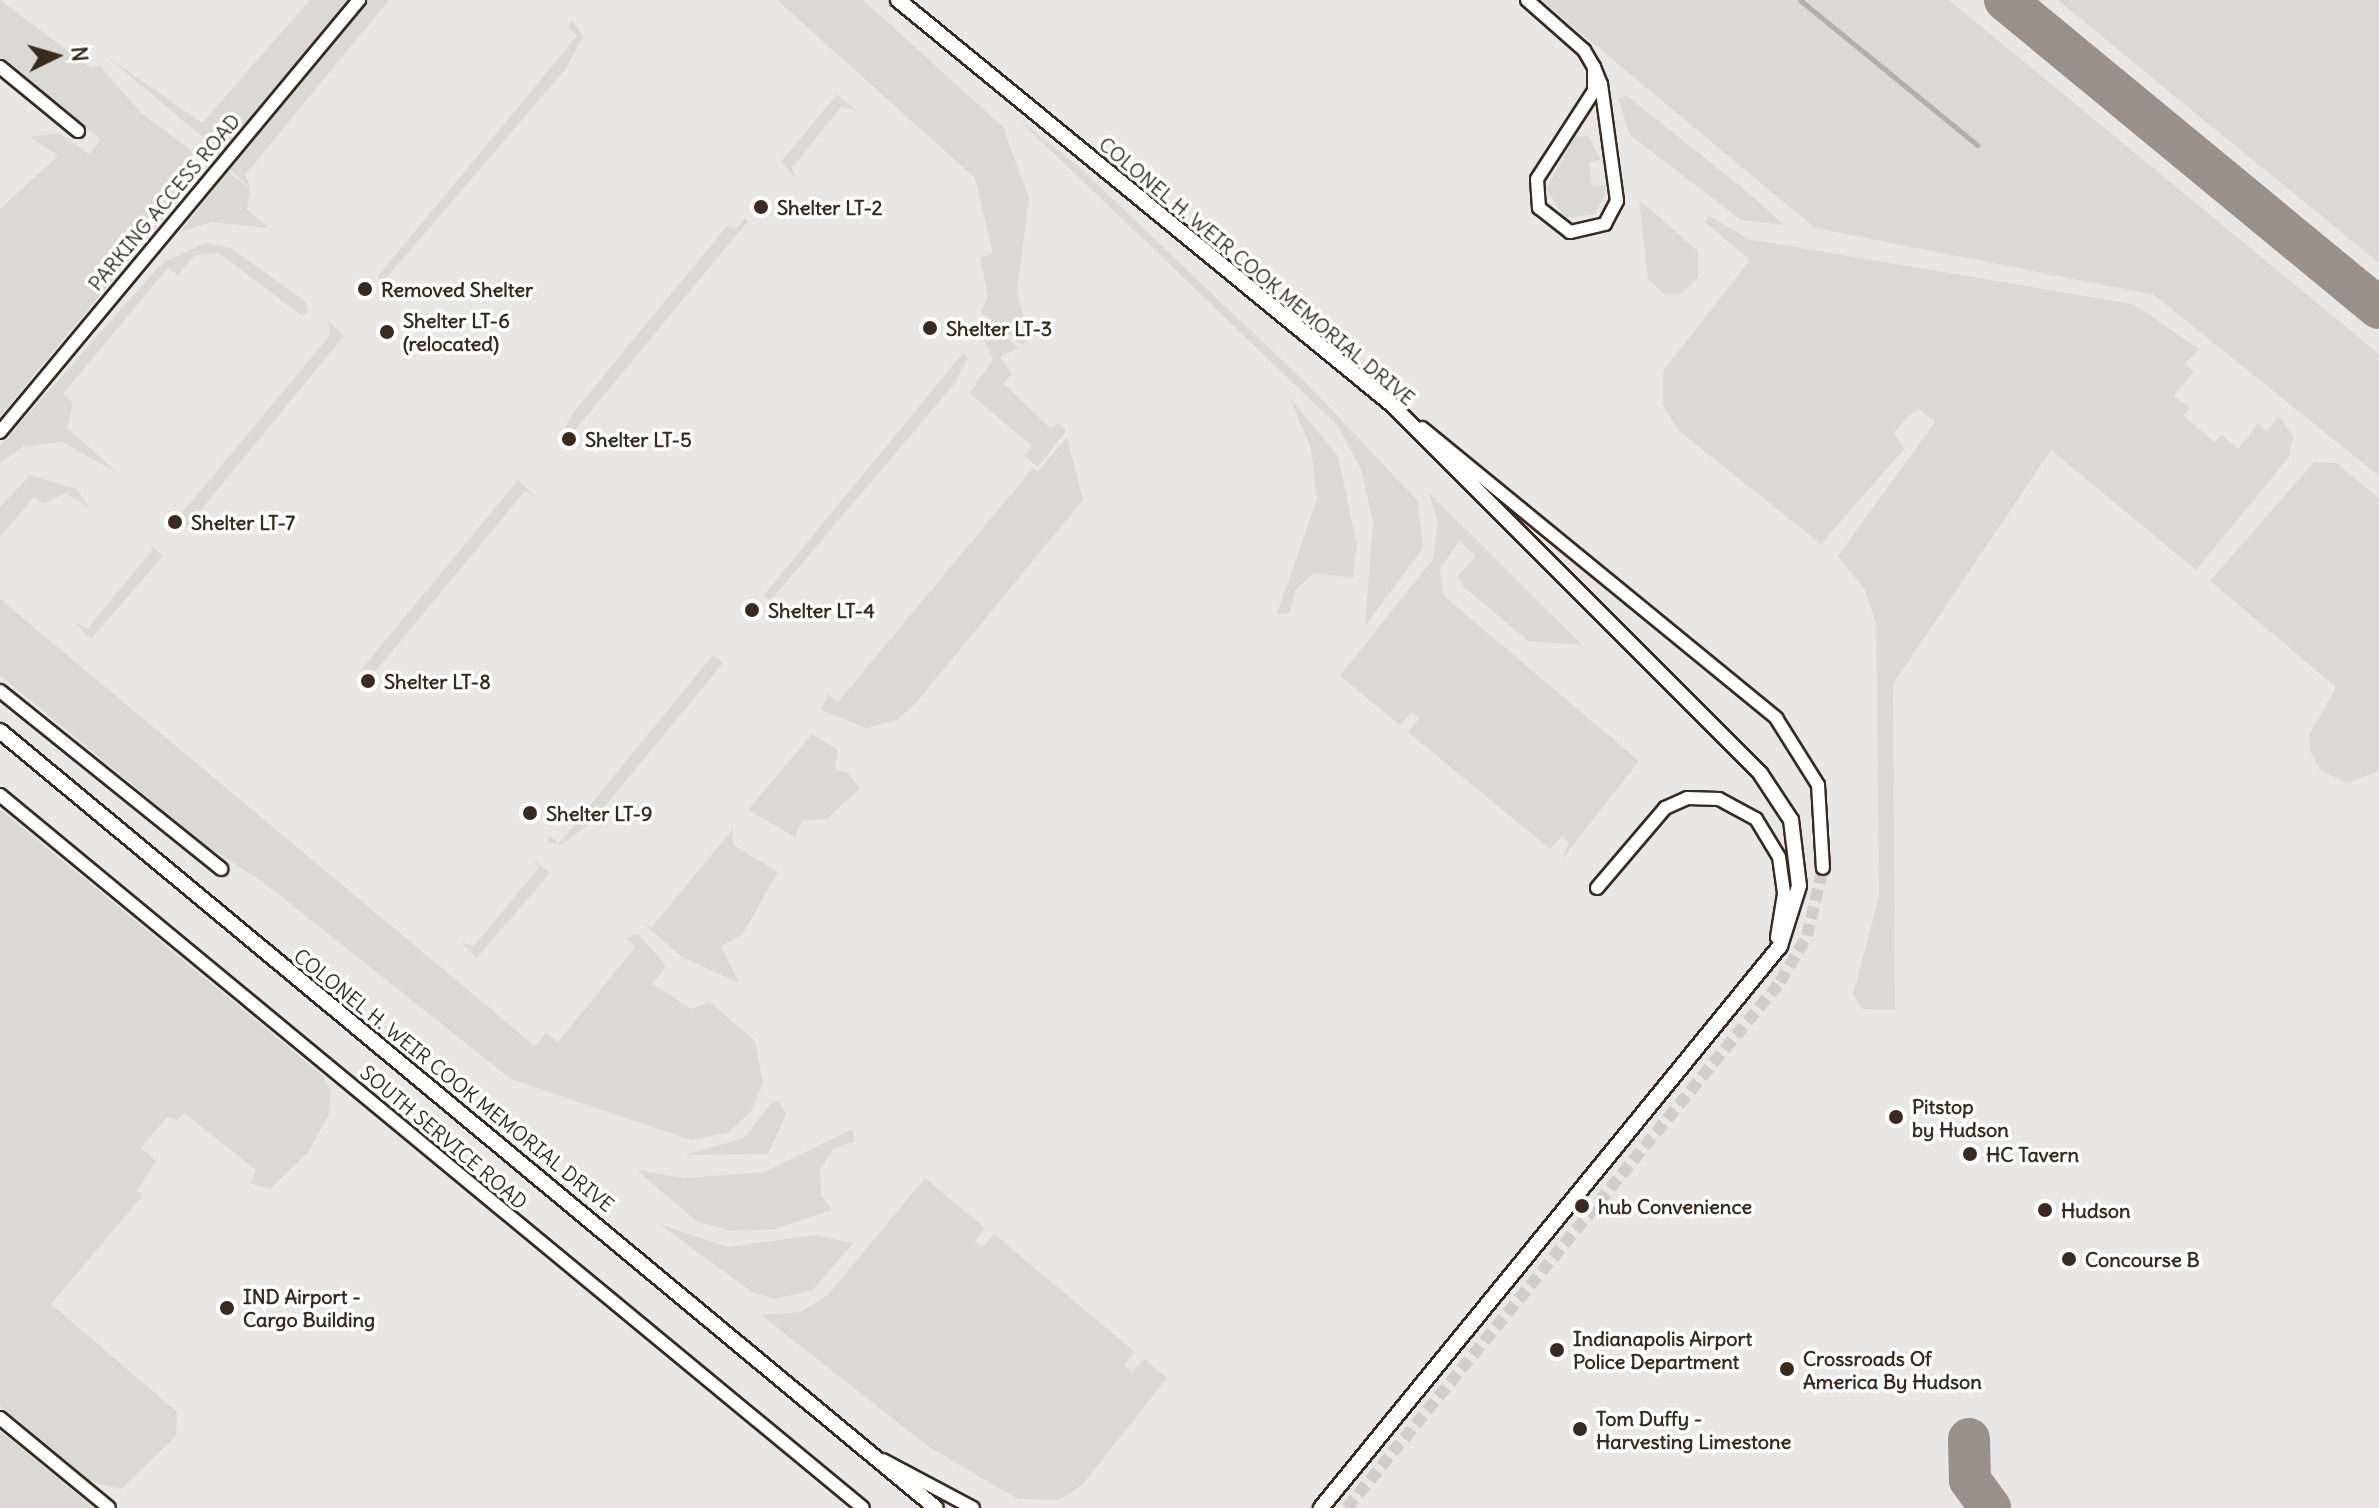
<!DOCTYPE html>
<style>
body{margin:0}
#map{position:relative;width:2379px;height:1508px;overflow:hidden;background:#f7f6f6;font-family:Delius,sans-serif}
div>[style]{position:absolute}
.built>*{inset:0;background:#e9e7e6}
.green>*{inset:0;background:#dbd9d6}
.stream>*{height:5px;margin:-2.5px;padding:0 2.5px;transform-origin:2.5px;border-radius:2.5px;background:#b4aeaa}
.taxiway>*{height:42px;margin:-21px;padding:0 21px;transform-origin:21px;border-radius:21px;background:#99908a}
.minor-tunnel>*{height:12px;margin-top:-6px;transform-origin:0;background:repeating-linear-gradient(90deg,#d1cdcb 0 12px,transparent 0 18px)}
.roads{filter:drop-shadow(2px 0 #3b2a1e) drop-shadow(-2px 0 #3b2a1e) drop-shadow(0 2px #3b2a1e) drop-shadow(0 -2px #3b2a1e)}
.minor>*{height:12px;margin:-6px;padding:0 6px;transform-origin:6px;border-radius:6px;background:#fff}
.tertiary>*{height:14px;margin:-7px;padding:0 7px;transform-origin:7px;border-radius:7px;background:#fff}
.dots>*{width:22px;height:22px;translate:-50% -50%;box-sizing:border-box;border:4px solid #fff;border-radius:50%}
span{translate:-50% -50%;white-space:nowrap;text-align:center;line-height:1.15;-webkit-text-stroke:7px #fff;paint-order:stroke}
.street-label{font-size:20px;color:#3b2a1e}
.poi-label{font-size:20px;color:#3b2a1e;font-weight:700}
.left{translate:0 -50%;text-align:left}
.north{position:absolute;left:16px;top:16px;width:80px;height:80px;-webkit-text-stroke:6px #fff;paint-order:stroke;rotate:85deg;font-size:22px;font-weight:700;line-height:32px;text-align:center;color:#3b2a1e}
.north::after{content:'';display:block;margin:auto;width:28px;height:36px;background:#3b2a1e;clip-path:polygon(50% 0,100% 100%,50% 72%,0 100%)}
</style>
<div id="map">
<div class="built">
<div style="clip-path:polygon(0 0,2379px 0,2379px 1508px,0 1508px)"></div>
</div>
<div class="green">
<div style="clip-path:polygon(0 0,91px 68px,99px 65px,141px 113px,191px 150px,197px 168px,191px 185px,0 416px,0 209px,58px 156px,30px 137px,59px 133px,89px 154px,101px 140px,0 56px)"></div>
<div style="clip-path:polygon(310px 0,351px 0,218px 160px,205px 139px,105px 55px,202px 123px)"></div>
<div style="clip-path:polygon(369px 0,389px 0,245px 175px,251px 188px,229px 169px)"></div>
<div style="clip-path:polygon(777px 0,863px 0,1003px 127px,1029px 198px,1017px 291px,1029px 338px,1022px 345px,981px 312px,988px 296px,980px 257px,993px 254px,975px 178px)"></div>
<div style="clip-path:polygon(1541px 0,1949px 0,2379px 354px,2379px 476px,2154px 295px,1815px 228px)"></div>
<div style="clip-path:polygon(2058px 0,2379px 0,2379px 263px,2178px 99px)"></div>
<div style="clip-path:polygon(573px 21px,583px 37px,565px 70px,383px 282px,377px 277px,577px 36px,568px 27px)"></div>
<div style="clip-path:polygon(837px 94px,855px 110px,841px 107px,792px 168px,796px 178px,781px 162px)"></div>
<div style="clip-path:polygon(1626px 95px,1740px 186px,1785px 225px,1741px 220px,1630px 135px,1618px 99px)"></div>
<div style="clip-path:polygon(1016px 117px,1079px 167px,1306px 383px,1418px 501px,1423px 548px,1365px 626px,1373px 522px,1361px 469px,1338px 426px)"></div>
<div style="clip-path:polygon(1588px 136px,1601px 160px,1589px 162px,1592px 186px,1606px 185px,1605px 195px,1595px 214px,1565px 218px,1546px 189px,1575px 137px)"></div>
<div style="clip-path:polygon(228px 171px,250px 189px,247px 209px,269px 228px,211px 222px,180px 232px)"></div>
<div style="clip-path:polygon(1639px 200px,1698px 251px,1698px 278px,1681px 294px,1664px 294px,1648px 280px)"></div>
<div style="clip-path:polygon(1710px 216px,1748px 239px,2133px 304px,2199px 349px,2185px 364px,2194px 371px,2174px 396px,2190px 408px,2184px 416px,2214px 442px,2222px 435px,2238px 449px,2258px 424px,2266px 431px,2279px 416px,2293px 436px,2289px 457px,2196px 570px,2051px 450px,1893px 684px,1895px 1010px,1862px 1009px,1853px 994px,1879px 897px,1876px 623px,1865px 590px,1838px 556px,1935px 422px,1919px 409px,1906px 418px,1894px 433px,1904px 449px,1821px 544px,1679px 431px,1663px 405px,1663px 371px,1750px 260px,1705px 222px)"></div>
<div style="clip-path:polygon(745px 218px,748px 221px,570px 436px,564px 430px,572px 414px,727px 226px,737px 228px)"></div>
<div style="clip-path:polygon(205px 243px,231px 248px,305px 301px,309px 312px,301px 315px,219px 253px,195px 255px,178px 275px,168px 268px,63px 394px,73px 403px,67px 428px,118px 473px,62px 442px,22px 447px,0 463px,0 446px,162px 263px)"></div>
<div style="clip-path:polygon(328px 320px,344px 336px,186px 528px,167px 511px,181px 514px,330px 335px)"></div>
<div style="clip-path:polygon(985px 320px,1019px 348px,1000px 357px,1012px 374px,1003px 383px,1051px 429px,1058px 423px,1066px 431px,1038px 467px,1024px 456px,1032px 446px,969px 393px,993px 360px,979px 328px)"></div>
<div style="clip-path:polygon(963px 353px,968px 357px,955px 383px,770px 601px,763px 596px)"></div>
<div style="clip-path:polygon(1290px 398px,1338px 456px,1357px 545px,1353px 578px,1314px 573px,1295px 591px,1290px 613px,1277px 614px,1317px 499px,1311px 449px)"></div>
<div style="clip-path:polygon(1067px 437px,1083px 500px,915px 704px,897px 720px,866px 728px,821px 710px,828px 694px,838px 702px,1033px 468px,1038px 471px)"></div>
<div style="clip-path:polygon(2314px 462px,2336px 463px,2379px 498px,2379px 771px,2347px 783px,2320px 770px,2310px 750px,2309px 735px,2336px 687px,2210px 581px)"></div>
<div style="clip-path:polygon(30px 475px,77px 489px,89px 508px,66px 493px,43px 504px,34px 497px,0 537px,0 507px)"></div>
<div style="clip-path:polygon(518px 480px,536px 497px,525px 491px,374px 673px,380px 687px,360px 671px)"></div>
<div style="clip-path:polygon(1429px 493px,1582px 645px,1528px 641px,1463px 586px,1458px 576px,1476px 556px,1459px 541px,1440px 569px,1444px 596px,1639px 761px,1562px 859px,1569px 843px,1562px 836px,1550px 849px,1408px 732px,1419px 719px,1412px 712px,1400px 725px,1340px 676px,1433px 559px,1438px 522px)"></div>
<div style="clip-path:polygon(144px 539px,163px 556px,91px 639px,75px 623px,88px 628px,153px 549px)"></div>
<div style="clip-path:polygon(0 599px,535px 1046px,546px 1033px,558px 1042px,635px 947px,626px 938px,638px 934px,666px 965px,653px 984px,691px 1009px,710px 1002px,755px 1041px,763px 1083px,751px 1112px,727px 1133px,690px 1140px,511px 1079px,263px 882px,204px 844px,0 675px)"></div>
<div style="clip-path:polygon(713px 655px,723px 663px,592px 822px,561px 845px,547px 842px,549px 836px,559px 843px)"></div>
<div style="clip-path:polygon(812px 734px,838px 750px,835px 769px,847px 772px,860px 789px,827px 819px,802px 821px,795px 837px,748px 810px)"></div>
<div style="clip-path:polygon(0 809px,323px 1076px,331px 1091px,329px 1114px,308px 1152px,270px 1189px,250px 1183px,256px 1170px,184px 1113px,177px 1120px,167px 1117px,141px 1148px,156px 1161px,137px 1191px,143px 1195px,51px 1304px,177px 1412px,176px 1436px,121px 1489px,92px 1482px,0 1406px)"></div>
<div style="clip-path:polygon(733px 829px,733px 845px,778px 872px,742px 935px,721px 946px,739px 983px,682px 957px,641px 922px,651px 928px)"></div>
<div style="clip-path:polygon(530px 857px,550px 873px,477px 958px,461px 942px,474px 946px,539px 867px)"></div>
<div style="clip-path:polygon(771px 1103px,779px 1101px,786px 1114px,768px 1154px,685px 1155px,744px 1138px)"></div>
<div style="clip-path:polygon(853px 1129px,855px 1141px,833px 1149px,820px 1170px,821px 1195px,832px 1210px,775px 1229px,731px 1231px,696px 1221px,637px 1170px,684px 1178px,764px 1172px)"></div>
<div style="clip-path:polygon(925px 1178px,985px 1228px,975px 1241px,983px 1247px,994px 1234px,1135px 1352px,1124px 1365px,1132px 1372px,1144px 1359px,1167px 1378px,1082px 1485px,1059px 1500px,1018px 1499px,929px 1447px,761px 1315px,800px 1312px,828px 1295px)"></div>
<div style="clip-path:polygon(659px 1224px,728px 1247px,815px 1235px,853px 1243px,813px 1290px,775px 1299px,752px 1292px)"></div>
<div style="clip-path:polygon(0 1431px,94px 1508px,0 1508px)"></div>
</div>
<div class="stream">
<div style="left:1800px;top:0;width:229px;rotate:39.3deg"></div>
</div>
<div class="taxiway">
<div style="left:2005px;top:0;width:484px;rotate:39.5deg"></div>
<div style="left:1969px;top:1439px;width:41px;rotate:88.6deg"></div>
<div style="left:1970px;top:1480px;width:34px;rotate:54deg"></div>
</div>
<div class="minor-tunnel">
<div style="left:1347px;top:1508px;width:681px;rotate:-50.54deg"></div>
<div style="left:1780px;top:982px;width:53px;rotate:-59.6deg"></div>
<div style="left:1807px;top:936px;width:70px;rotate:-76.8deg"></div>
</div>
<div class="roads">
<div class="minor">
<div style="left:1527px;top:0;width:76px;rotate:41.3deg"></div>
<div style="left:1584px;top:50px;width:20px;rotate:60deg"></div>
<div style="left:1594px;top:67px;width:18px;rotate:68deg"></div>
<div style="left:1601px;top:84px;width:118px;rotate:82.2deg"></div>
<div style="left:1617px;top:201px;width:26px;rotate:118deg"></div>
<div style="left:1605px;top:224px;width:36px;rotate:167deg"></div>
<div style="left:1570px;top:232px;width:39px;rotate:-142deg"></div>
<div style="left:1539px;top:208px;width:29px;rotate:-94deg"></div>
<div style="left:1537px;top:179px;width:105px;rotate:-57.1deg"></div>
<div style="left:1594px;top:91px;width:24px;rotate:-90deg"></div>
<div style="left:0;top:67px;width:101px;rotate:39.4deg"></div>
<div style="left:1422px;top:428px;width:458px;rotate:39.3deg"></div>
<div style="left:1776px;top:718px;width:79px;rotate:57.9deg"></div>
<div style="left:1818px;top:785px;width:83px;rotate:86.6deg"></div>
<div style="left:0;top:432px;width:562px;rotate:-50.27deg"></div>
<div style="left:0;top:691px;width:284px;rotate:38.8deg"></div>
<div style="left:0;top:795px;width:1119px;rotate:39.56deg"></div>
<div style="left:1597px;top:888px;width:105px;rotate:-49.6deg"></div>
<div style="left:1665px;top:808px;width:24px;rotate:-24deg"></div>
<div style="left:1687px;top:798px;width:32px;rotate:2deg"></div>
<div style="left:1719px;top:799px;width:42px;rotate:28.4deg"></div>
<div style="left:1756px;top:819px;width:44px;rotate:58.8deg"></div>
<div style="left:1779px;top:857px;width:37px;rotate:82deg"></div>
<div style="left:1784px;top:894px;width:44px;rotate:99.2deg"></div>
<div style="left:0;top:1418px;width:141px;rotate:39.5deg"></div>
<div style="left:883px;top:1460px;width:102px;rotate:28.1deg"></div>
</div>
<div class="tertiary">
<div style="left:898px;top:0;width:636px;rotate:39.32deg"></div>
<div style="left:1390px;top:403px;width:523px;rotate:45deg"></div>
<div style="left:1760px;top:773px;width:56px;rotate:56.6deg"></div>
<div style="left:1791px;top:820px;width:66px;rotate:83.1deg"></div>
<div style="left:1799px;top:886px;width:63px;rotate:107.6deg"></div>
<div style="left:1780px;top:946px;width:726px;rotate:129.24deg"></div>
<div style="left:0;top:731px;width:1216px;rotate:39.7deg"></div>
</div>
</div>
<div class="dots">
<div style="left:761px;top:207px;background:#3b2a1e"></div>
<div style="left:365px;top:289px;background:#3b2a1e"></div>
<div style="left:930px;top:328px;background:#3b2a1e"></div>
<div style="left:387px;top:332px;background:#3b2a1e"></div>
<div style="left:569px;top:439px;background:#3b2a1e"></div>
<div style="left:175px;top:522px;background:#3b2a1e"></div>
<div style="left:752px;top:610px;background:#3b2a1e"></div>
<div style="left:368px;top:681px;background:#3b2a1e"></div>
<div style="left:530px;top:813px;background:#3b2a1e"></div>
<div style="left:1896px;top:1117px;background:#3b2a1e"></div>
<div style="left:1970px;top:1154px;background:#3b2a1e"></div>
<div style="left:1582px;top:1206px;background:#3b2a1e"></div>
<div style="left:2045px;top:1210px;background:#3b2a1e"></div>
<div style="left:2069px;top:1259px;background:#3b2a1e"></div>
<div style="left:227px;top:1308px;background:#3b2a1e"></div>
<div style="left:1557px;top:1350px;background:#3b2a1e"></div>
<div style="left:1787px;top:1369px;background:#3b2a1e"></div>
<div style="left:1580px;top:1429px;background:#3b2a1e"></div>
</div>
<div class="street-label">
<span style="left:164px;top:202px;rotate:-50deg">PARKING ACCESS ROAD</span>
<span style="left:1257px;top:271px;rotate:40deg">COLONEL H. WEIR COOK MEMORIAL DRIVE</span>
<span style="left:454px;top:1080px;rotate:39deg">COLONEL H. WEIR COOK MEMORIAL DRIVE</span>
<span style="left:444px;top:1137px;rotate:40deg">SOUTH SERVICE ROAD</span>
</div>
<div class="poi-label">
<span class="left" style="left:777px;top:207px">Shelter LT-2</span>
<span class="left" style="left:381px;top:289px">Removed Shelter</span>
<span class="left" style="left:403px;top:332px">Shelter LT-6<br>(relocated)</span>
<span class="left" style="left:946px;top:328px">Shelter LT-3</span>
<span class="left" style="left:585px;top:439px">Shelter LT-5</span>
<span class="left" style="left:191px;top:522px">Shelter LT-7</span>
<span class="left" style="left:768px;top:610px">Shelter LT-4</span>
<span class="left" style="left:384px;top:681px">Shelter LT-8</span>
<span class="left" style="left:546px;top:813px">Shelter LT-9</span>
<span class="left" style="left:1912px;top:1118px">Pitstop<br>by Hudson</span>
<span class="left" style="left:1986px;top:1154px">HC Tavern</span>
<span class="left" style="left:1598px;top:1206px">hub Convenience</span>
<span class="left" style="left:2061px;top:1210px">Hudson</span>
<span class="left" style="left:2085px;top:1259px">Concourse B</span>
<span class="left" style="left:243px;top:1308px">IND Airport -<br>Cargo Building</span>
<span class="left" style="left:1573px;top:1350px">Indianapolis Airport<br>Police Department</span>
<span class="left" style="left:1803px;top:1370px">Crossroads Of<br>America By Hudson</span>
<span class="left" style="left:1596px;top:1430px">Tom Duffy -<br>Harvesting Limestone</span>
</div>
<div class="north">N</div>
</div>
